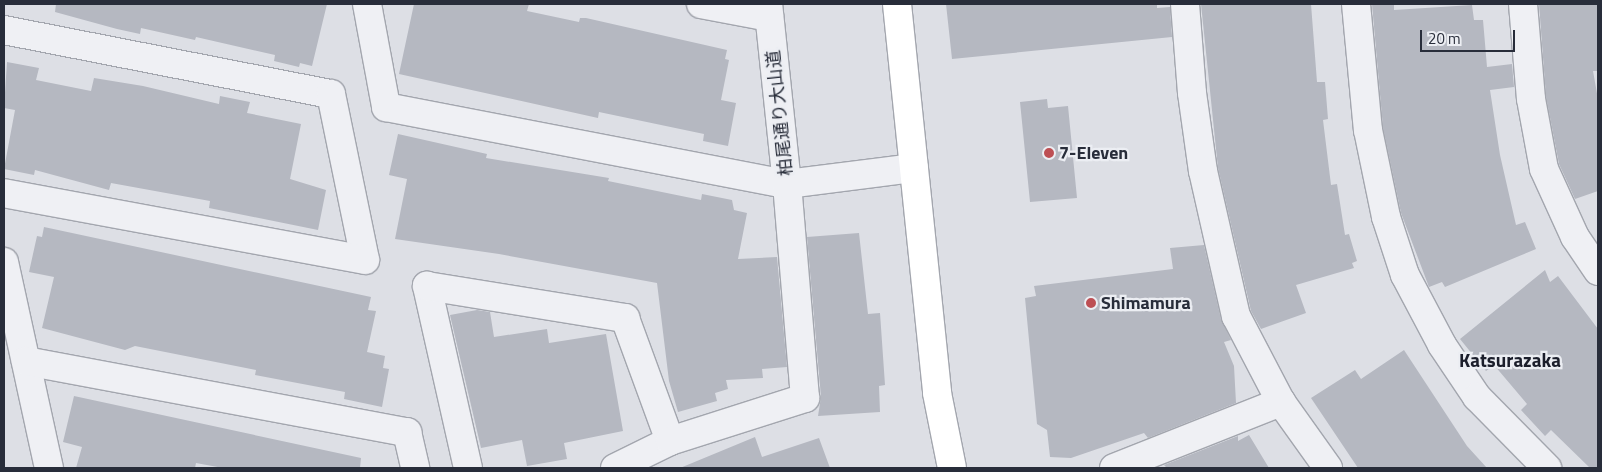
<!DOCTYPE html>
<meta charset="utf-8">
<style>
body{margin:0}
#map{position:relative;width:1602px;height:472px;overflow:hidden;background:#dddfe5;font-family:"Titillium Web","Noto Sans JP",sans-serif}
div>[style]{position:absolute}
.building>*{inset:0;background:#b5b8c1}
.roads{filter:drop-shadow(1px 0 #a3a6ae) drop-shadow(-1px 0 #a3a6ae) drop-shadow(0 1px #a3a6ae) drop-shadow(0 -1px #a3a6ae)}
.street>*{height:28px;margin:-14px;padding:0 14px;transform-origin:14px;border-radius:14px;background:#eff0f4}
.secondary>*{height:28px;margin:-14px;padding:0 14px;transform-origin:14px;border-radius:14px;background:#fff}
.dots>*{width:14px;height:14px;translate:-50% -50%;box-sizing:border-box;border:2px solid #eceef3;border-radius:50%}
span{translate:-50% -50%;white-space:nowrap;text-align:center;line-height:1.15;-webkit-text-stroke:4.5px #eceef3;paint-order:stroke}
.street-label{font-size:18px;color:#282d3a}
.poi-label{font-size:18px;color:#282d3a;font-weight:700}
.left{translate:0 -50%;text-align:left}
.neighbourhood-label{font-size:19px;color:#1b1e2b;font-weight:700}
.frame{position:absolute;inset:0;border:5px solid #282d3a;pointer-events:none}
.scale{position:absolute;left:1420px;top:30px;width:95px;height:22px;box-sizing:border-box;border:2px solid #282d3a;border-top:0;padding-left:6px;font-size:15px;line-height:18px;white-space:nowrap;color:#282d3a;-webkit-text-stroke:4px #eceef3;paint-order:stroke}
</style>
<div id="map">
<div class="building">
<div style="clip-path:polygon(56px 4px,327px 4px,312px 66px,300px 63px,299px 67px,274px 61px,275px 55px,196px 37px,195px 40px,141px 28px,140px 34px,117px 29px,55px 12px)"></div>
<div style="clip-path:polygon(414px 4px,529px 4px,527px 11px,579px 22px,580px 18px,586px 18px,727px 50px,725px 59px,729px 60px,721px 100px,736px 103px,728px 146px,703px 141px,704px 134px,599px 112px,598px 118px,399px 74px)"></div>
<div style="clip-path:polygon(946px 4px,1157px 4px,1157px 8px,1170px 7px,1172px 37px,952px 59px)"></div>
<div style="clip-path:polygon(1201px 4px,1311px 4px,1317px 82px,1325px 82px,1328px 119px,1323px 120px,1331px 185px,1337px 184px,1345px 235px,1349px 234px,1357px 261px,1352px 263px,1354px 268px,1296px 285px,1306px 313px,1261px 329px,1251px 311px,1218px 168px)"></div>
<div style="clip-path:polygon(1372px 4px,1394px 4px,1394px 10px,1472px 5px,1474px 20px,1483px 20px,1487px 67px,1512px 64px,1514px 87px,1490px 90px,1500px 155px,1516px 225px,1525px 222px,1536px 249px,1445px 287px,1442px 282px,1429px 287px,1401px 213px,1383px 128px)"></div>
<div style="clip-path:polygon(1539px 4px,1598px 4px,1598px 71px,1593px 71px,1598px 99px,1598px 191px,1575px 199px,1559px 164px,1546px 97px)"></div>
<div style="clip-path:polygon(7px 62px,39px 68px,36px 80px,91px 91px,94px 78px,143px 86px,219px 104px,220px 96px,250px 102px,247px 113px,301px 124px,290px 179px,326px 190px,318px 230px,209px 208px,210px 201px,111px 183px,109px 190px,35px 170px,34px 175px,4px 169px,15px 110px,4px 108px)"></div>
<div style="clip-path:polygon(1047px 99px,1048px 108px,1068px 106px,1077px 198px,1030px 202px,1020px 102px)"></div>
<div style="clip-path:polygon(398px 134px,487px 154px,486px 158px,609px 178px,608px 181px,701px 200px,702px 194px,732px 200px,734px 210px,747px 213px,738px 259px,777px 257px,787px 367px,762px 369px,763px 378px,726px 380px,728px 389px,715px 393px,717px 401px,678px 412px,669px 381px,657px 283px,499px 254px,395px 239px,407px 179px,389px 175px)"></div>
<div style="clip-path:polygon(44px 227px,371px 297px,368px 310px,376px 311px,367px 352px,385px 356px,383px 368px,389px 369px,382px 407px,344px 399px,345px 392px,255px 375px,256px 370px,135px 346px,125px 350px,42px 328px,54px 277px,29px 272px,37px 236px,42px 237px)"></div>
<div style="clip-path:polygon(859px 233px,868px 314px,880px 313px,885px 385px,879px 386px,880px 412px,818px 416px,821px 397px,807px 237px)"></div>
<div style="clip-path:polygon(1204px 245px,1221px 319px,1231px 340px,1224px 342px,1234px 366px,1236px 403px,1148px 438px,1144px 433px,1071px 458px,1050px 457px,1047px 430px,1037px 424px,1025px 298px,1036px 296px,1034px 286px,1173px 269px,1170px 248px)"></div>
<div style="clip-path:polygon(1545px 270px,1550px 282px,1558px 276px,1598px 329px,1598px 468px,1590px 468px,1551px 430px,1545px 436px,1521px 410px,1527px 404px,1494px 365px,1486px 371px,1460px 339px)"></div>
<div style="clip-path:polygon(477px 310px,490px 312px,494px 337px,547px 329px,549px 343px,606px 334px,623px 431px,564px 443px,567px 459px,527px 466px,522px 440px,481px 448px,450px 315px)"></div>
<div style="clip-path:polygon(1404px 350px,1467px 446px,1487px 468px,1358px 468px,1311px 398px,1355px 370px,1361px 379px)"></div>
<div style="clip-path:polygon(74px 396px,361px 458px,360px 468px,223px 468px,196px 463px,195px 468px,76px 468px,82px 447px,63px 442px)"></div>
<div style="clip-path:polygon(1249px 435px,1269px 468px,1167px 468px,1164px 465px,1238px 436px,1238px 441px)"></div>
<div style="clip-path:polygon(755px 437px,762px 457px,819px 438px,830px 468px,680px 468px)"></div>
</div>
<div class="roads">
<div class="street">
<div style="left:367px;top:4px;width:105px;rotate:79.5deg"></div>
<div style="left:386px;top:107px;width:408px;rotate:10.9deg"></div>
<div style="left:787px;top:184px;width:128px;rotate:-7.2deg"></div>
<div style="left:701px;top:4px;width:69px;rotate:10.8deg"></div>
<div style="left:1185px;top:4px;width:89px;rotate:85.5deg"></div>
<div style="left:1192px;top:93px;width:79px;rotate:82deg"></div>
<div style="left:1203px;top:171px;width:149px;rotate:77.2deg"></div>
<div style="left:1236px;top:316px;width:97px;rotate:62.4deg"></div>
<div style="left:1281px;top:402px;width:81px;rotate:54.5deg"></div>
<div style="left:1356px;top:4px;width:127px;rotate:84.6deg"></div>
<div style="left:1368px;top:130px;width:89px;rotate:78.3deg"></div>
<div style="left:1386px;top:217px;width:61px;rotate:71.9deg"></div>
<div style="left:1405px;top:275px;width:79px;rotate:62.1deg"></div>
<div style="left:1442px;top:345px;width:63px;rotate:56.1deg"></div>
<div style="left:1477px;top:397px;width:100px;rotate:45.4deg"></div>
<div style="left:1523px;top:4px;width:95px;rotate:85.2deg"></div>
<div style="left:1531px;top:99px;width:71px;rotate:79.5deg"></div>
<div style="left:1544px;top:169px;width:75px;rotate:65.5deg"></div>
<div style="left:1575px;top:237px;width:41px;rotate:55.9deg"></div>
<div style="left:4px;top:30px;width:333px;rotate:11.1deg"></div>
<div style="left:331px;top:94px;width:169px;rotate:78.4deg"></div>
<div style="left:365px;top:260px;width:367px;rotate:-169.5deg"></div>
<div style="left:4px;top:262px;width:211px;rotate:77.7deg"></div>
<div style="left:26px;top:361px;width:388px;rotate:10.6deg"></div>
<div style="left:407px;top:432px;width:37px;rotate:77deg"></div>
<div style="left:468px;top:468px;width:187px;rotate:-102.7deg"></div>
<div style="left:427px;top:286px;width:201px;rotate:9.2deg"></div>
<div style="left:625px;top:318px;width:131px;rotate:69.9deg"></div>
<div style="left:615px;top:468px;width:61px;rotate:-26.1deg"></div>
<div style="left:670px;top:441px;width:142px;rotate:-17.7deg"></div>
<div style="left:805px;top:398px;width:215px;rotate:-94.8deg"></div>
<div style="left:787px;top:184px;width:181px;rotate:-96deg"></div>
<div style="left:1114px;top:468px;width:180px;rotate:-21.6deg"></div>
</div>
<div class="secondary">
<div style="left:897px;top:4px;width:391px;rotate:84.1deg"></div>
<div style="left:937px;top:393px;width:76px;rotate:78.7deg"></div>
</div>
</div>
<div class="dots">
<div style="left:1049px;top:153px;background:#bd4f54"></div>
<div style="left:1091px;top:303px;background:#bd4f54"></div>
</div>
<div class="street-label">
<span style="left:780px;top:113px;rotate:-96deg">柏尾通り大山道</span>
</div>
<div class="poi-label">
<span class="left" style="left:1059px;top:153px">7-Eleven</span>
<span class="left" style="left:1101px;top:303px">Shimamura</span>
</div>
<div class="neighbourhood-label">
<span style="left:1510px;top:360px">Katsurazaka</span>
</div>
<div class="frame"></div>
<div class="scale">20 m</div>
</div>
